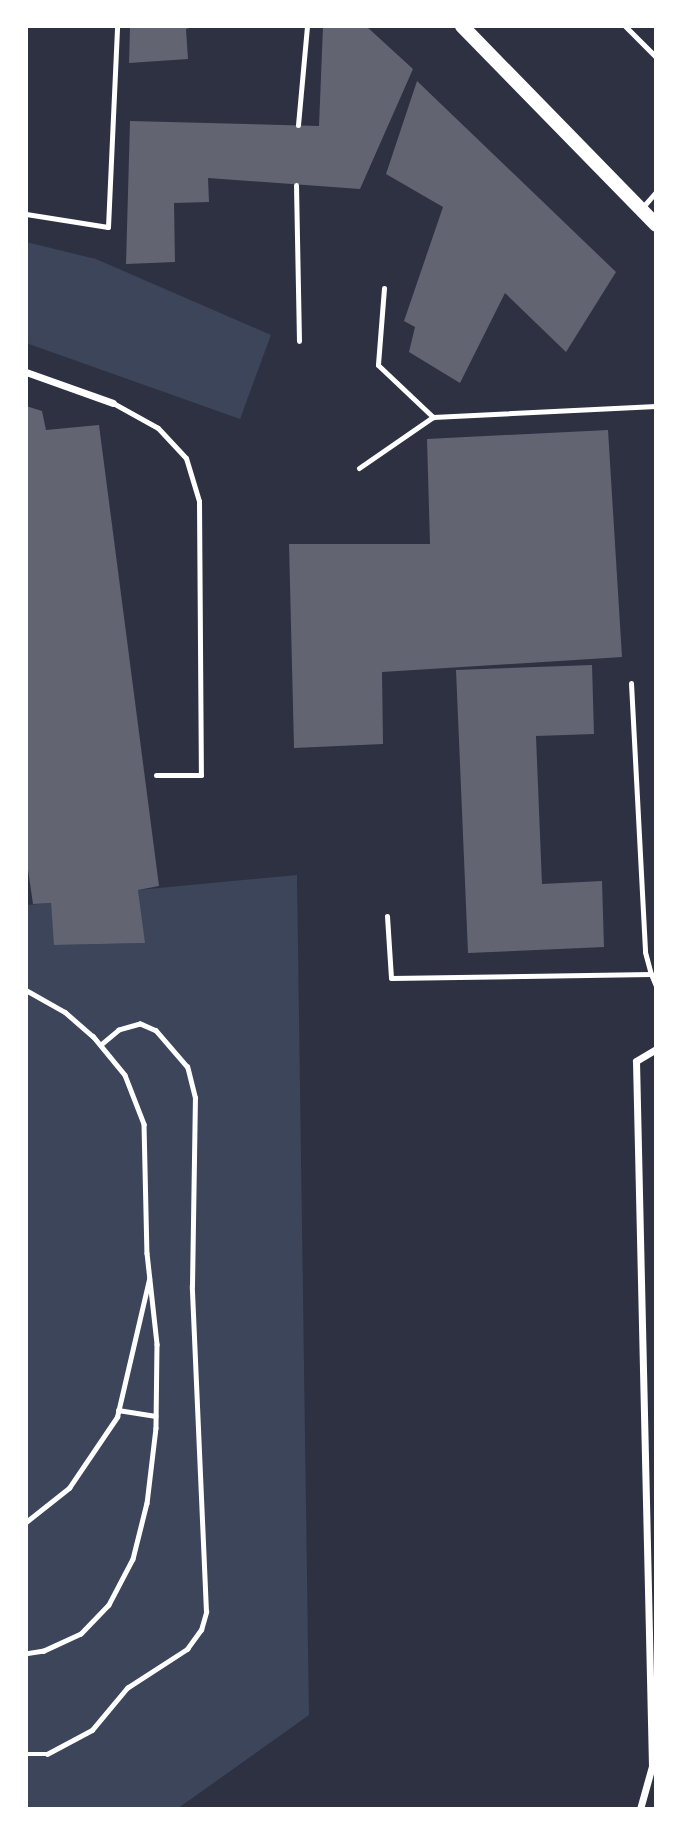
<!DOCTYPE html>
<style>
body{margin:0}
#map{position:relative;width:682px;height:1835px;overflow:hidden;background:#2d3142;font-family:Overpass,sans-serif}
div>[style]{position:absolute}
.green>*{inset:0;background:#3c4559}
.building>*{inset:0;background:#626471}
.path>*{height:4.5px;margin:-2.25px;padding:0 2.25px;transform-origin:2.25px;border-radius:2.25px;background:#fff}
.service>*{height:5px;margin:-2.5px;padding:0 2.5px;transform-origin:2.5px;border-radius:2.5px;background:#fff}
.minor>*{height:7px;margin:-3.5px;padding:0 3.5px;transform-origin:3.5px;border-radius:3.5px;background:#fff}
.secondary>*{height:14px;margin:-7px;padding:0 7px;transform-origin:7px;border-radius:7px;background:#fff}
span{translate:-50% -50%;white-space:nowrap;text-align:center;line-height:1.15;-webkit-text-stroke:6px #fff;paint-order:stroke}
.frame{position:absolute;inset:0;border:28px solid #fff;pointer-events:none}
</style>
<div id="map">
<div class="green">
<div style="clip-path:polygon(26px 242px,96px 259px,271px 335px,240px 419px,26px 343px)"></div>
<div style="clip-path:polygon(297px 875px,309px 1715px,177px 1809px,26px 1809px,26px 905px,51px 903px,55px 945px,144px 943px,138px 890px)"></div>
</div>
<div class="building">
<div style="clip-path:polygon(130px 26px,196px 26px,186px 29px,188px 59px,129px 63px)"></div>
<div style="clip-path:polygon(323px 26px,366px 26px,413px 69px,360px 189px,208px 178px,209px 202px,174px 203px,175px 262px,126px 264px,130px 121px,319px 126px)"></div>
<div style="clip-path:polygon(417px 81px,616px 272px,566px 352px,505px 293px,460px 383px,409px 352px,415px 327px,404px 321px,443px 207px,386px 174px)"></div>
<div style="clip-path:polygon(26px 406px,42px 411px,46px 430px,99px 425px,159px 886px,138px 890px,145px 943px,54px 945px,51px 903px,33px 904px,26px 856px)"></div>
<div style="clip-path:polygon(608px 430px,622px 657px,382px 672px,383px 744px,294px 748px,289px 544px,430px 544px,427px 439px)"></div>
<div style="clip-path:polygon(592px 665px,594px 734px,536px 736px,542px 884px,602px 881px,604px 947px,468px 953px,456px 670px)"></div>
</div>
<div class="path">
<div style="left:26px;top:990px;width:45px;rotate:29.4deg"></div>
<div style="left:65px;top:1012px;width:37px;rotate:41deg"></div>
<div style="left:93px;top:1036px;width:50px;rotate:50.6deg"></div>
<div style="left:125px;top:1075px;width:53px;rotate:68.8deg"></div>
<div style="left:144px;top:1124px;width:129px;rotate:88.7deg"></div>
<div style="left:147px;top:1253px;width:92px;rotate:83.7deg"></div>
<div style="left:157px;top:1344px;width:84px;rotate:90.7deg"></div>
<div style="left:156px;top:1428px;width:76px;rotate:96.8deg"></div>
<div style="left:147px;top:1503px;width:58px;rotate:104deg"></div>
<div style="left:133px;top:1559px;width:52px;rotate:117.6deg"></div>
<div style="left:109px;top:1605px;width:40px;rotate:134deg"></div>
<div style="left:81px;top:1634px;width:41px;rotate:155.3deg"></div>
<div style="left:44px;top:1651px;width:18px;rotate:171deg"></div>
<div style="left:118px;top:1410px;width:38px;rotate:9deg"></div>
<div style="left:26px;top:1522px;width:55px;rotate:-38.3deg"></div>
<div style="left:69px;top:1488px;width:86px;rotate:-55.9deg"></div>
<div style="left:117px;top:1417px;width:142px;rotate:-76.9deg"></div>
<div style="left:26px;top:1754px;width:21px"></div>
<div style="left:47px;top:1754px;width:51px;rotate:-28.1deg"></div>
<div style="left:92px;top:1730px;width:55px;rotate:-50.2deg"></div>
<div style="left:127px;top:1688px;width:72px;rotate:-33deg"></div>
<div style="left:187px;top:1649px;width:24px;rotate:-54deg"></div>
<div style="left:201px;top:1630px;width:19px;rotate:-74deg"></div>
<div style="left:206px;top:1612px;width:326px;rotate:-92.5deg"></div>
<div style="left:192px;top:1286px;width:188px;rotate:-89.1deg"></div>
<div style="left:195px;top:1098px;width:32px;rotate:-104deg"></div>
<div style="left:187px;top:1067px;width:48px;rotate:-130.7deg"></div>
<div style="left:156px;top:1031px;width:17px;rotate:-156deg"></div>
<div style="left:140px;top:1024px;width:22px;rotate:164deg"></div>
<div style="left:119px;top:1030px;width:23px;rotate:140deg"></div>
</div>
<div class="service">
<div style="left:625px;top:26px;width:44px;rotate:45deg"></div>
<div style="left:298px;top:125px;width:99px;rotate:-84.8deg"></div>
<div style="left:296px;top:185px;width:156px;rotate:88.9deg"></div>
<div style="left:642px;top:208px;width:21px;rotate:-49deg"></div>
<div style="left:26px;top:214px;width:83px;rotate:9deg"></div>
<div style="left:108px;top:227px;width:201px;rotate:-87.4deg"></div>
<div style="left:384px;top:288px;width:77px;rotate:94.5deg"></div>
<div style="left:378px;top:365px;width:76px;rotate:43.4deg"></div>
<div style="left:433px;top:417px;width:223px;rotate:-2.8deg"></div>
<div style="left:113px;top:403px;width:51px;rotate:29.1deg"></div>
<div style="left:158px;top:428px;width:41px;rotate:47deg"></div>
<div style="left:186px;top:458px;width:45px;rotate:73.2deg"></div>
<div style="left:199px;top:501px;width:274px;rotate:89.6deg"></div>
<div style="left:201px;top:775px;width:45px;rotate:180deg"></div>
<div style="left:359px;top:468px;width:90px;rotate:-34.6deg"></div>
<div style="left:631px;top:683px;width:269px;rotate:87deg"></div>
<div style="left:645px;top:952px;width:23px;rotate:75deg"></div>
<div style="left:387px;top:916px;width:62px;rotate:86.3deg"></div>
<div style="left:391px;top:978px;width:260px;rotate:-0.9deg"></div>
<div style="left:651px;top:974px;width:13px;rotate:67deg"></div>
</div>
<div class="minor">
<div style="left:26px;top:372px;width:92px;rotate:19.6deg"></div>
<div style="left:640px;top:1809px;width:45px;rotate:-74.4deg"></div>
<div style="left:652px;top:1766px;width:705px;rotate:-91.3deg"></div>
<div style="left:636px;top:1061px;width:23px;rotate:-31deg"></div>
</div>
<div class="secondary">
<div style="left:462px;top:26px;width:278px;rotate:45.7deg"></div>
</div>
<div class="frame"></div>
</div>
